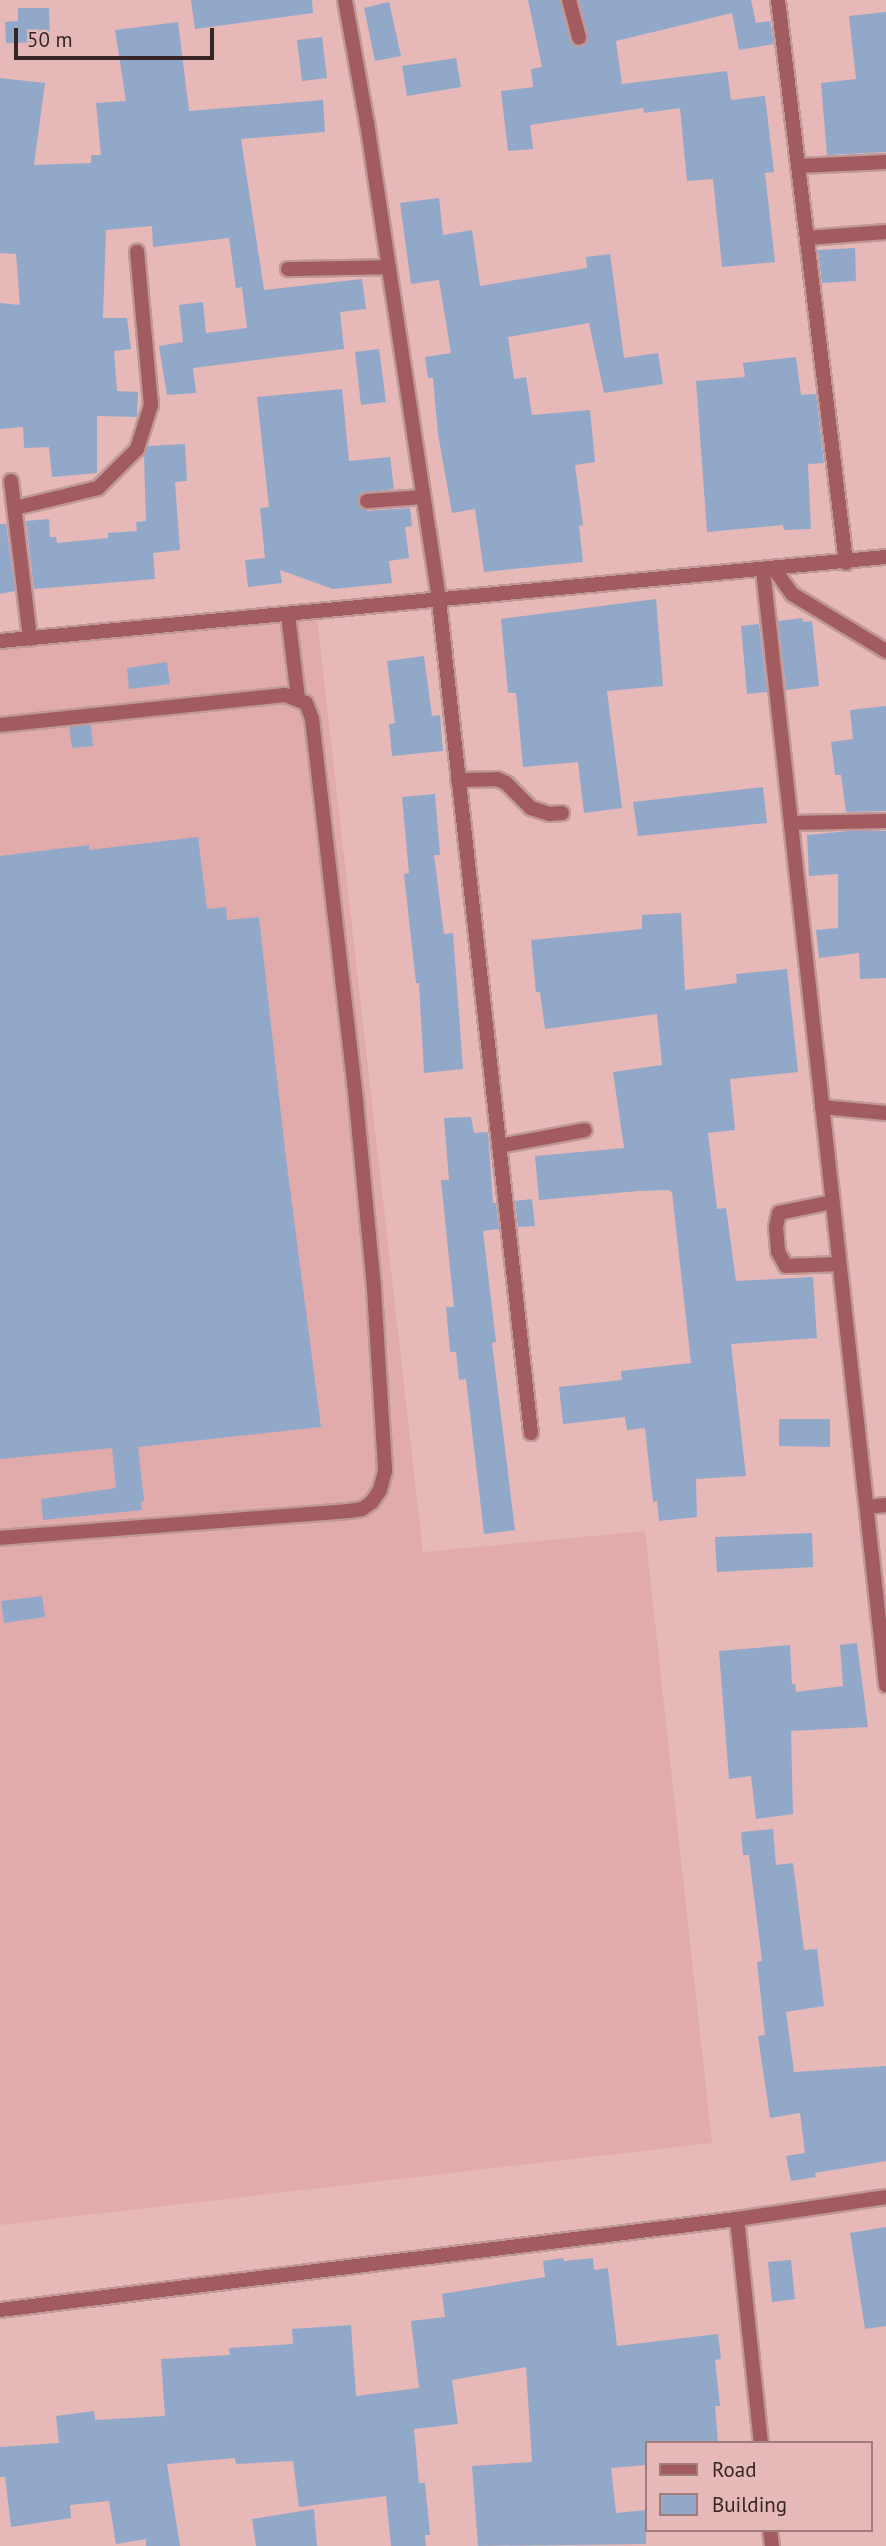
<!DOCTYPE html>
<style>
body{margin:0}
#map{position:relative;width:886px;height:2546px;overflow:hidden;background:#e6b8b8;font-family:"PT Sans",sans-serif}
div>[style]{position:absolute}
.built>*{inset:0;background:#e1abac}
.building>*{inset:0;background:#92a8c9}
.roads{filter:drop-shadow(2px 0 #bf9898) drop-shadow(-2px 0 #bf9898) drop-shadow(0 2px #bf9898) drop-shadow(0 -2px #bf9898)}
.lane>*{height:14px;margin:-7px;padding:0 7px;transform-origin:7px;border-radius:7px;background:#a25b5e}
.street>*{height:14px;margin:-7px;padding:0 7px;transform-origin:7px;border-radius:7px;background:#a25b5e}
span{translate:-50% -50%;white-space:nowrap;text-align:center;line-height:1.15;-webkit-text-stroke:5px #e6b8b8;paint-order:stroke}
.legend{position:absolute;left:645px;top:2441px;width:228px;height:91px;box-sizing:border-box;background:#e6b8b8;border:2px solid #a07d7d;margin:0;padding:9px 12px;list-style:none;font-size:21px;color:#362525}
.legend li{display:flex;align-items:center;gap:14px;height:35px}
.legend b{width:35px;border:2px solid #a07d7d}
.scale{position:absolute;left:14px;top:28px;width:200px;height:32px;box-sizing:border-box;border:4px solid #362525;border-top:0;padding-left:9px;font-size:21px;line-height:24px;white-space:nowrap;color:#362525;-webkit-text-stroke:5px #e6b8b8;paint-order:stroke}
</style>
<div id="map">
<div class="built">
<div style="clip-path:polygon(317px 618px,423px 1552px,645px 1531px,712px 2143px,0 2225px,0 639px)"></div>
</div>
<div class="building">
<div style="clip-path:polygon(191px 0,312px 0,313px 13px,195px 29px)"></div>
<div style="clip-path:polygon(528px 0,560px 0,570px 41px,581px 47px,586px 44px,588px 36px,579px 0,751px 0,756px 23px,770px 21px,774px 44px,739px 50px,732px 13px,616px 41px,622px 84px,727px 71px,731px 100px,765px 96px,774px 172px,765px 173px,775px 262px,722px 267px,713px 179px,687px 181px,680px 108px,644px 113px,643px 108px,530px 125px,533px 149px,508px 151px,501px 91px,533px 87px,531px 69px,542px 67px)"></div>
<div style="clip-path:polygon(389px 2px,401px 56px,375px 61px,364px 8px)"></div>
<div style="clip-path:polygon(18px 8px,49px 8px,50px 42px,6px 43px,5px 22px,18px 21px)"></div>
<div style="clip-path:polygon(886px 12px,886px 152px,827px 155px,821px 83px,856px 79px,849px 16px)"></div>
<div style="clip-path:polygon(178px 22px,189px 111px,323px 100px,325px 132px,241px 139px,264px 290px,362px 279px,366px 309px,340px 312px,344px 349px,193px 368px,196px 393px,167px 395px,159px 346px,183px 342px,179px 305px,203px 302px,206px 333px,247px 328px,242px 287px,236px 288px,229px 238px,153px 247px,152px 226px,106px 230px,103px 318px,127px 318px,131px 349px,114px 351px,117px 391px,138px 392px,137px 417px,97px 416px,97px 473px,52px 477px,49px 447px,24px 448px,23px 427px,0 429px,0 303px,20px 305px,16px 254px,0 253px,0 78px,45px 83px,34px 165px,91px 163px,91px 155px,101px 155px,96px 103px,126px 101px,115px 30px)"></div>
<div style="clip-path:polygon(322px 37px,327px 78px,302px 81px,297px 40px)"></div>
<div style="clip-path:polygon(456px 58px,461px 87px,407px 96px,402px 66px)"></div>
<div style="clip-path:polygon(439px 198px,443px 235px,472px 230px,480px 286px,587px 268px,586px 257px,610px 254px,624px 358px,658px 353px,663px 384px,604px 393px,589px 323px,508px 337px,514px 379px,526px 377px,532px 415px,590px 410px,595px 462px,575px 465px,583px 525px,579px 526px,583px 562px,484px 572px,475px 509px,452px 513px,438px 434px,433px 378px,428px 378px,425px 357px,451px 353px,439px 280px,411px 284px,400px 203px)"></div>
<div style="clip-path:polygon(855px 248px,856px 281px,822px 283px,818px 250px)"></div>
<div style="clip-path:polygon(379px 349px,386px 402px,361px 405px,355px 352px)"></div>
<div style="clip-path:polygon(796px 357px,801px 395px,816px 394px,824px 463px,808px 464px,811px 529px,784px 530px,783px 525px,707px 532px,696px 381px,745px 377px,743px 363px)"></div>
<div style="clip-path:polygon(342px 389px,349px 461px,390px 457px,394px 489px,362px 493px,358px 497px,359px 506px,368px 511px,410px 508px,412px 526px,405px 527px,409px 558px,389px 561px,392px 583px,333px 589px,280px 570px,282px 583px,248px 587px,245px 560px,265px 558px,260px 508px,269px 507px,257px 397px)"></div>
<div style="clip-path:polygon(185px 444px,187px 481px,175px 482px,180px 550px,153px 553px,155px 579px,34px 589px,26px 521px,49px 519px,50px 537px,56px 537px,57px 543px,108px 538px,108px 533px,137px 531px,136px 522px,146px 521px,144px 455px,148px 446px)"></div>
<div style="clip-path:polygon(0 524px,6px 524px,15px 591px,0 594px)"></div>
<div style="clip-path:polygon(656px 599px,663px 686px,607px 691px,622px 808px,584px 813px,578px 762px,523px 767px,516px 693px,508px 693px,501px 619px)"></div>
<div style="clip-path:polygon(802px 618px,803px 622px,812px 621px,819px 686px,786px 690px,778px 621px)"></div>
<div style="clip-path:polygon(759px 624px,767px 692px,747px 694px,741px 626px)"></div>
<div style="clip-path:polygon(424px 656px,432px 716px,440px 715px,443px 751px,392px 756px,389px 724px,395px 723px,387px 661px)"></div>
<div style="clip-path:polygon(167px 662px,170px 684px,129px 689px,127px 668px)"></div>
<div style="clip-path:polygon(886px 706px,886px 811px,846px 812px,841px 775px,835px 775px,831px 742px,853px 739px,850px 710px)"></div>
<div style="clip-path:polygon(91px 725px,93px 746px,72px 748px,69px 727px)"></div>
<div style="clip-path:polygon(763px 787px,767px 823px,638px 836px,633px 802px)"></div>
<div style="clip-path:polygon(435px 794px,440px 855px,434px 855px,444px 934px,453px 933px,463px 1069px,424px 1073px,419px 983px,416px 983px,404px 874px,409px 873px,402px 797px)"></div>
<div style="clip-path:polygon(848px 831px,886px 831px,886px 978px,860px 979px,859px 953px,819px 958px,816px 930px,838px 928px,838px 874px,809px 876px,807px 835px)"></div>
<div style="clip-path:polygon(198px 837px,207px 909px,226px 907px,227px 920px,259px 917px,285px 1150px,321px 1427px,138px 1447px,144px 1501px,141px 1502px,142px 1510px,43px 1520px,41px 1499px,116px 1488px,112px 1448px,0 1459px,0 856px,89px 845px,89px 850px)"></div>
<div style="clip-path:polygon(681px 913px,685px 990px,737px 983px,736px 974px,787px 969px,798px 1072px,730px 1079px,735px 1130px,708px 1133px,717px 1209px,726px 1208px,736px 1281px,813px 1277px,817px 1338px,731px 1344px,746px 1476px,696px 1479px,697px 1517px,659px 1521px,657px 1501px,653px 1502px,645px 1428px,627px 1430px,625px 1417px,563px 1424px,559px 1387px,622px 1380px,621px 1371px,691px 1363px,672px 1192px,668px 1190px,638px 1191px,539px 1200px,535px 1156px,624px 1148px,613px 1072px,662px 1065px,657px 1014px,545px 1029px,540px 992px,536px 992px,531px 940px,642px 929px,642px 915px)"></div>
<div style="clip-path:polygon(471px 1117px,474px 1133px,488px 1132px,493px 1203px,496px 1203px,499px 1229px,483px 1231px,496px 1342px,492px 1343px,515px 1530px,484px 1534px,466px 1379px,459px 1380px,456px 1352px,450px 1352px,446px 1307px,454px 1307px,441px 1180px,449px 1180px,444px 1118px)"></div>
<div style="clip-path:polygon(532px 1199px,535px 1226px,518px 1227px,515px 1201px)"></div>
<div style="clip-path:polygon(779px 1419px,830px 1419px,830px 1447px,779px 1446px)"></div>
<div style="clip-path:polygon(812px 1533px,813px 1567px,717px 1572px,715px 1537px)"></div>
<div style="clip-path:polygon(42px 1596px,45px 1617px,4px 1623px,1px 1601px)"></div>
<div style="clip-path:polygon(857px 1643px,868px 1727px,791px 1731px,793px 1814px,756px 1819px,751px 1776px,729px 1779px,719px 1651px,790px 1645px,792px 1684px,795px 1684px,796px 1692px,843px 1686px,840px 1645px)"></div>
<div style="clip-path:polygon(773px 1829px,776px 1865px,793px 1863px,804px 1950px,817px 1949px,824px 2006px,786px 2012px,794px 2072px,886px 2066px,886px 2161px,815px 2173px,816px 2177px,791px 2181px,786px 2156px,805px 2153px,800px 2113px,770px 2118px,758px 2036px,765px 2035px,757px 1962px,762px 1961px,749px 1855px,743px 1855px,741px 1832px)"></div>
<div style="clip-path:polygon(886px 2227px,886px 2326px,865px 2329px,850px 2233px)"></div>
<div style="clip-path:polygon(563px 2258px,564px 2261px,593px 2258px,594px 2270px,608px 2268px,617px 2346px,718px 2334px,721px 2359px,715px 2360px,720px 2406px,715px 2406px,718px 2443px,646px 2443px,646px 2465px,611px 2468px,616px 2513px,646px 2510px,646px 2544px,478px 2546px,472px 2466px,532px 2462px,526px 2367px,452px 2380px,458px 2424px,414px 2429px,419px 2483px,425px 2483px,430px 2535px,425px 2535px,426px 2546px,391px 2546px,386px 2496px,299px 2507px,293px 2461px,236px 2464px,235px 2458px,167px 2464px,180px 2546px,146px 2546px,146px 2539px,116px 2544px,109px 2501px,70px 2505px,71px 2518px,11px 2527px,5px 2477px,0 2477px,0 2447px,59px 2443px,56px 2416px,94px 2411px,95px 2420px,165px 2416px,161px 2359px,230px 2355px,229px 2348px,293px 2344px,292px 2329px,351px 2325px,356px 2396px,419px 2388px,411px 2321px,445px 2317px,442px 2294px,545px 2277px,543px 2261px)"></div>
<div style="clip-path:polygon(791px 2260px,795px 2299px,772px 2302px,768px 2262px)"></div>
<div style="clip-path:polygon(314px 2509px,317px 2546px,256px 2546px,252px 2519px)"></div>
</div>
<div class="roads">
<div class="lane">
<div style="left:569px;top:0;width:39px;rotate:75deg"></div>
<div style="left:798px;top:166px;width:88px;rotate:-2.6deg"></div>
<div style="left:807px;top:238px;width:79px;rotate:-4.3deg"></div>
<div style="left:288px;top:269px;width:101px;rotate:-1.1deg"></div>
<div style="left:367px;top:501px;width:56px;rotate:-4.1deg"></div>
<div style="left:774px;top:569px;width:31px;rotate:54deg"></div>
<div style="left:792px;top:594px;width:110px;rotate:31.2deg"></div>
<div style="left:458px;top:780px;width:39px;rotate:-1deg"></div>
<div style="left:497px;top:779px;width:10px;rotate:24deg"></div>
<div style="left:506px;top:783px;width:35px;rotate:45deg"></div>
<div style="left:531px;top:808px;width:19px;rotate:18deg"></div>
<div style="left:549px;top:814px;width:13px;rotate:-4deg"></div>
<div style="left:499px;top:1146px;width:87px;rotate:-10.5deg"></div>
<div style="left:832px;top:1202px;width:54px;rotate:168.3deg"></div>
<div style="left:779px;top:1213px;width:14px;rotate:102deg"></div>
<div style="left:776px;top:1227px;width:25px;rotate:85deg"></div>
<div style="left:778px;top:1252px;width:16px;rotate:60deg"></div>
<div style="left:786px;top:1266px;width:53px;rotate:-2.2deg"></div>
</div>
<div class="street">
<div style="left:345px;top:0;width:125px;rotate:79.9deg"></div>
<div style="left:367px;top:123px;width:483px;rotate:81.4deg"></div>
<div style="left:439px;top:601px;width:837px;rotate:83.69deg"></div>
<div style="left:778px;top:0;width:567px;rotate:83.11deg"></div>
<div style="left:11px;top:481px;width:159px;rotate:83.1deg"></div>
<div style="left:15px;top:508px;width:85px;rotate:-13.5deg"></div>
<div style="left:98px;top:488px;width:55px;rotate:-45deg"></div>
<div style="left:137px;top:449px;width:46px;rotate:-72.3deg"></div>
<div style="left:151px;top:405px;width:154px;rotate:-95.2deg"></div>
<div style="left:763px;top:570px;width:1122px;rotate:83.7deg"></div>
<div style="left:288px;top:615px;width:84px;rotate:83.1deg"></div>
<div style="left:0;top:641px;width:890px;rotate:-5.42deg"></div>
<div style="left:0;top:725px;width:287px;rotate:-6deg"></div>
<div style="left:285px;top:695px;width:22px;rotate:21deg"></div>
<div style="left:306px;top:703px;width:17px;rotate:69deg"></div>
<div style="left:312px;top:719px;width:385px;rotate:83.4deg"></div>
<div style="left:356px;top:1101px;width:189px;rotate:84.5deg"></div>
<div style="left:374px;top:1289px;width:182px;rotate:86.5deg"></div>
<div style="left:385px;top:1471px;width:20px;rotate:105deg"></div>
<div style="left:380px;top:1490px;width:14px;rotate:124deg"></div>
<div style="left:372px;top:1502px;width:12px;rotate:145deg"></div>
<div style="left:362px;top:1509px;width:13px;rotate:171deg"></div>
<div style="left:349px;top:1511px;width:350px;rotate:175.6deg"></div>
<div style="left:791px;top:823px;width:95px;rotate:-1.2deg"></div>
<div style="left:822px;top:1107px;width:64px;rotate:5.4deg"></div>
<div style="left:867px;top:1507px;width:19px;rotate:-6deg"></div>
<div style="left:737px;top:2219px;width:225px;rotate:83.9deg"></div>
<div style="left:0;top:2310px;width:743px;rotate:-7.04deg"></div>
<div style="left:737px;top:2219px;width:151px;rotate:-8.4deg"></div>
<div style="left:770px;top:2530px;width:16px;rotate:83deg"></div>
</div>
</div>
<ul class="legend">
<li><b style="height:9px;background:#a25b5e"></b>Road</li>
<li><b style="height:19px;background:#92a8c9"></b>Building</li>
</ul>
<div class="scale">50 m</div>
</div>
